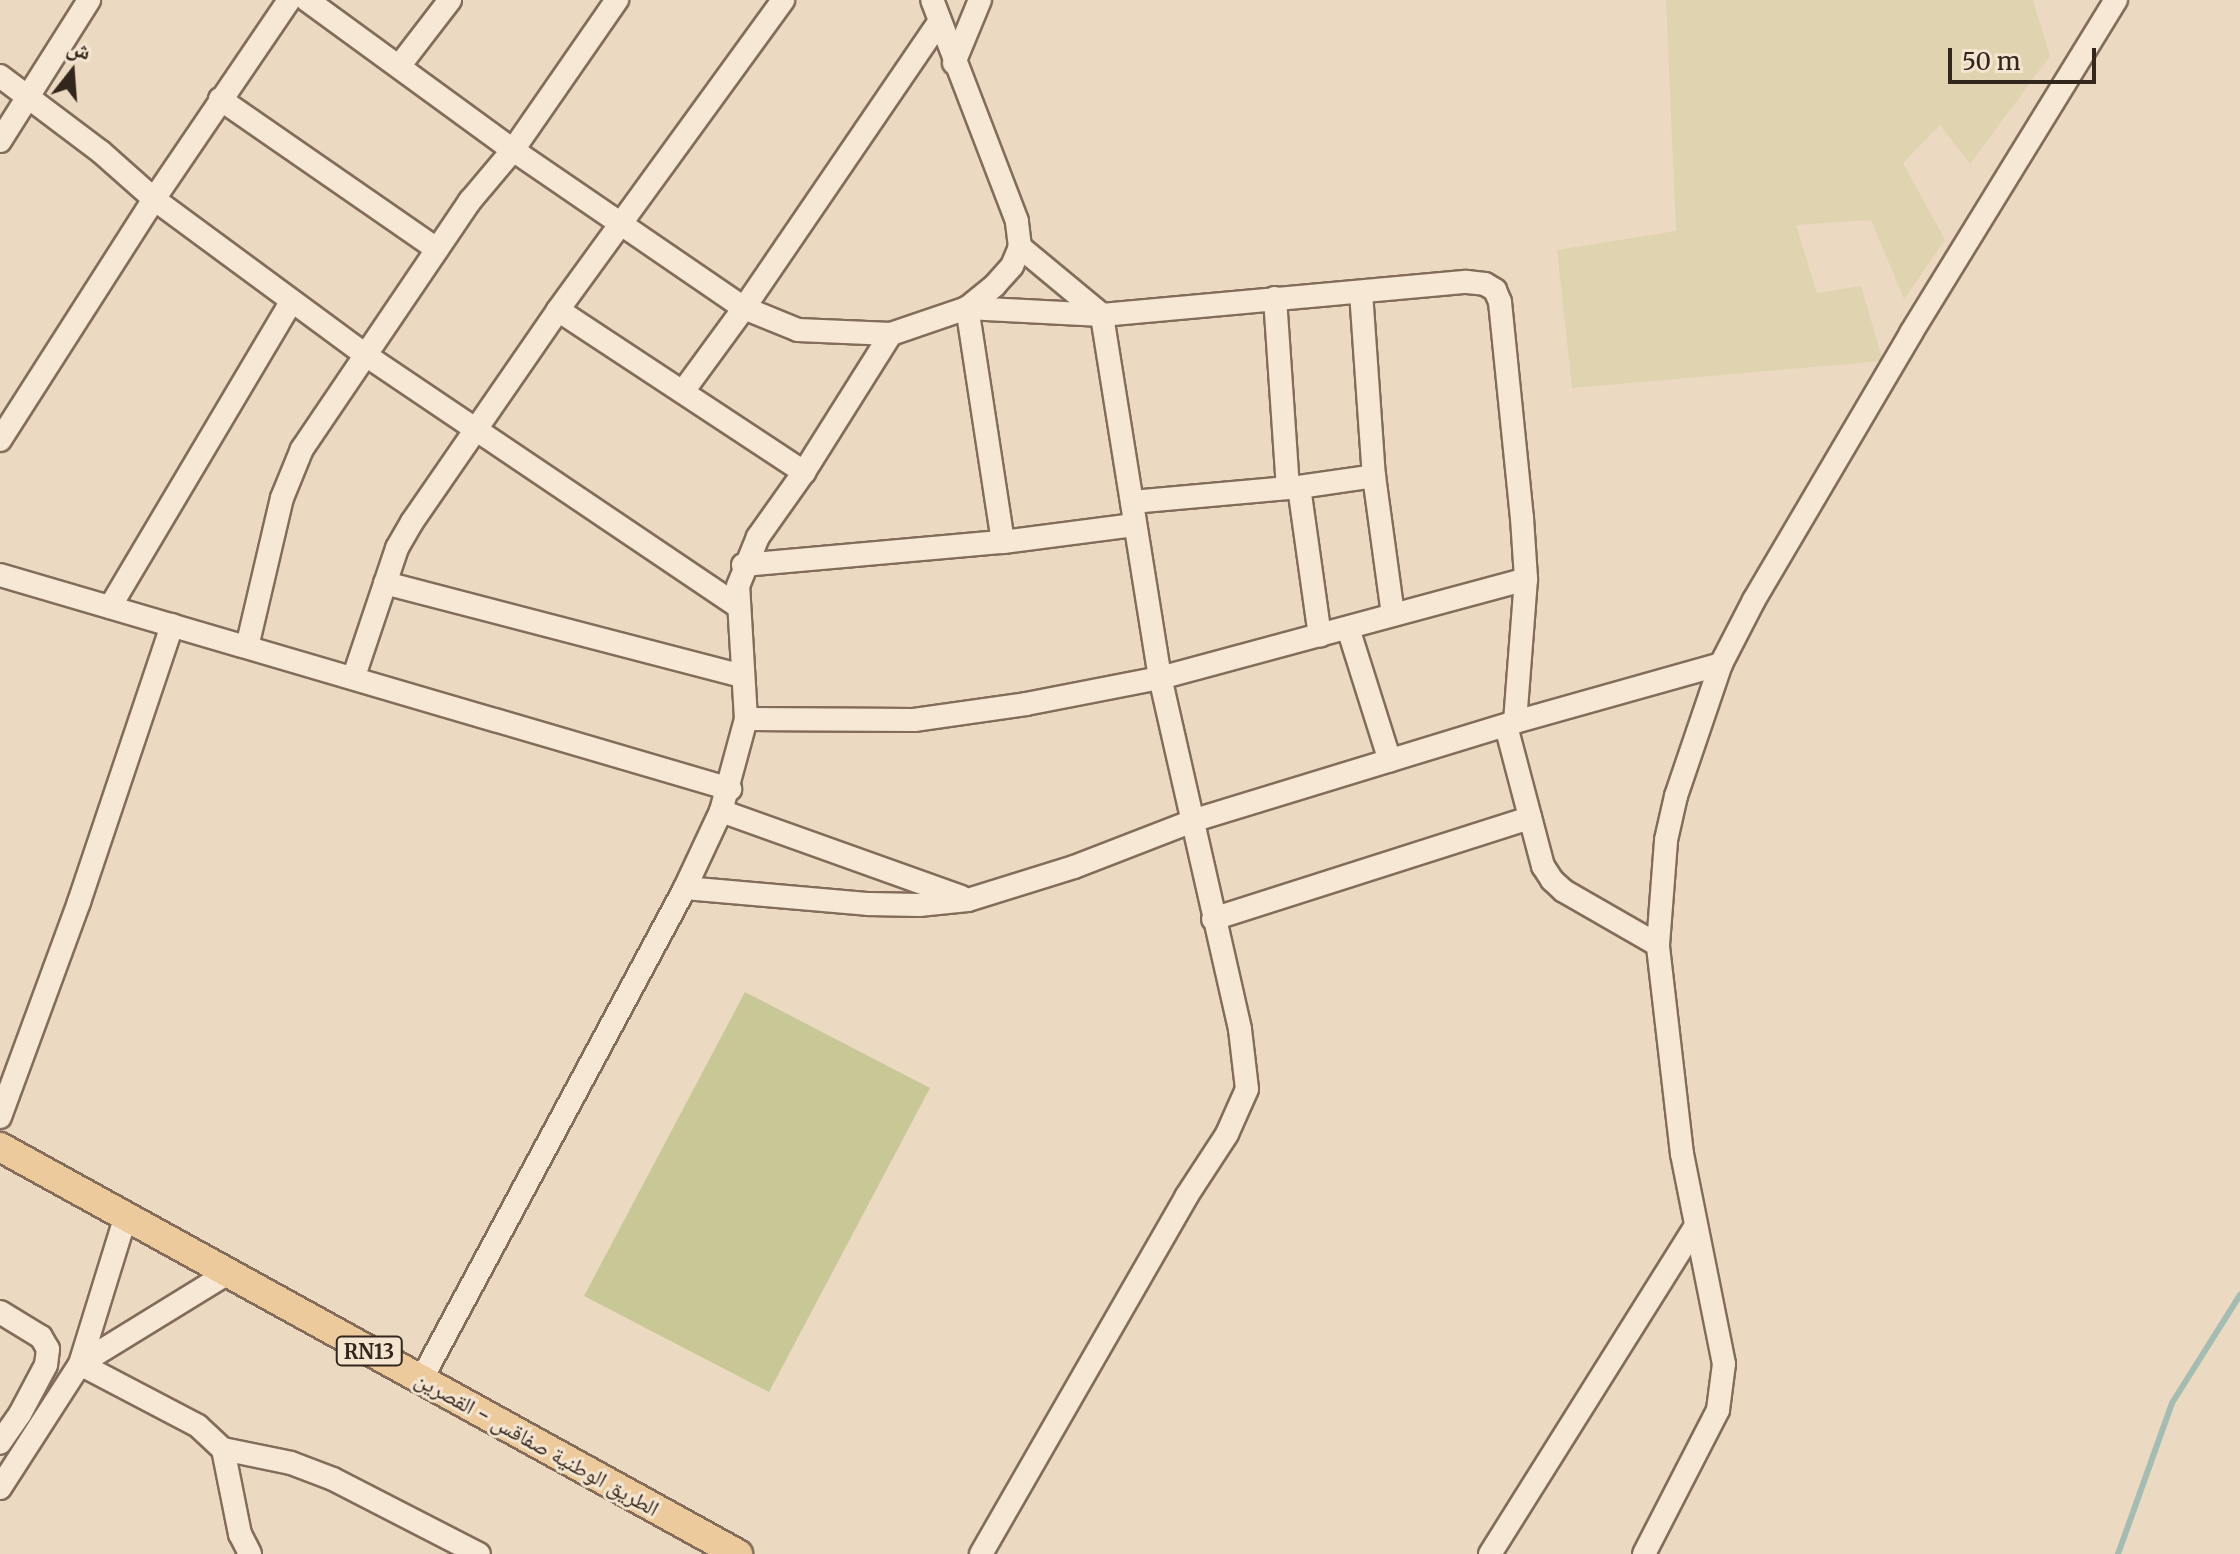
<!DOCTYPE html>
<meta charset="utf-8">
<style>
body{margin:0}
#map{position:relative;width:2240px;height:1554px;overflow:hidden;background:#ebdac1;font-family:Merriweather,"Noto Naskh Arabic",serif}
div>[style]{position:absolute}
.farmland>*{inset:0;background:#e0d3af}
.green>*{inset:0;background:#c7c896}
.stream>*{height:6px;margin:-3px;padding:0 3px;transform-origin:3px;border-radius:3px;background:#a3bdb3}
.roads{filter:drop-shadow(2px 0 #836c5a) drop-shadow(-2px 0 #836c5a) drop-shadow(0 2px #836c5a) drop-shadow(0 -2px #836c5a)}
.minor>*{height:22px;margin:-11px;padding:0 11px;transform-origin:11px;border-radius:11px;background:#f6e8d4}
.major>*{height:28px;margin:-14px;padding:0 14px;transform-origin:14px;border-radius:14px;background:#ecca9b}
span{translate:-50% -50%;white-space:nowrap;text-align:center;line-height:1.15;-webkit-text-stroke:6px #f3e5d0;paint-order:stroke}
.shield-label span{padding:2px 6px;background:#f3e5d0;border:2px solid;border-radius:6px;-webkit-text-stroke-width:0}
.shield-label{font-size:20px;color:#33261d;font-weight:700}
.street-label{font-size:22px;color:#33261d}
.north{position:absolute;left:32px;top:32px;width:80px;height:80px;-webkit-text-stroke:6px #f3e5d0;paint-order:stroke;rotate:17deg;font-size:22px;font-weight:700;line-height:32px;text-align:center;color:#33261d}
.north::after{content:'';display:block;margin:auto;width:28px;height:36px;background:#33261d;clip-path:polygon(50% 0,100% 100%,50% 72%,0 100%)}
.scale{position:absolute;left:1948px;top:48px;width:148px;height:36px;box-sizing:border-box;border:4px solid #33261d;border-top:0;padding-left:10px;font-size:24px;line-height:28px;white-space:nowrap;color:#33261d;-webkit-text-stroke:6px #f3e5d0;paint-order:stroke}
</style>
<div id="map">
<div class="farmland">
<div style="clip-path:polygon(1666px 0,2033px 0,2050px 56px,1970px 164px,1940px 125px,1903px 163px,1945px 240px,1904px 299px,1871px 220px,1796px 225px,1817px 293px,1861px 286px,1883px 361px,1572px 388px,1557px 250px,1676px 231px)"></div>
</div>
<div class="green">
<div style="clip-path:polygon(745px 992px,930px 1088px,769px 1392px,584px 1296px)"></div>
</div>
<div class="stream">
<div style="left:2118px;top:1554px;width:160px;rotate:-70.3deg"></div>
<div style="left:2172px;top:1403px;width:128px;rotate:-57.8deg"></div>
</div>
<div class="roads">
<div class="minor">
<div style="left:307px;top:0;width:255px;rotate:36.1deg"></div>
<div style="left:513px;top:150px;width:280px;rotate:34.4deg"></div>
<div style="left:744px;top:308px;width:58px;rotate:22.2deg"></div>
<div style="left:798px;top:330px;width:93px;rotate:2.5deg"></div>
<div style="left:954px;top:63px;width:68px;rotate:-67.6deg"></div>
<div style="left:400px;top:65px;width:82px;rotate:-52.4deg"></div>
<div style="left:0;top:76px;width:126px;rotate:37deg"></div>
<div style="left:101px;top:152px;width:71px;rotate:41.6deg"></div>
<div style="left:154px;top:199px;width:265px;rotate:36.4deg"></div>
<div style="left:367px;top:356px;width:445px;rotate:34deg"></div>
<div style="left:220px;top:99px;width:264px;rotate:34.7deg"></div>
<div style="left:0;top:141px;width:167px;rotate:-57.7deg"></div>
<div style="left:1361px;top:292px;width:184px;rotate:86deg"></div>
<div style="left:1374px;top:476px;width:139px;rotate:82.2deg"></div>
<div style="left:1275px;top:298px;width:190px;rotate:86.1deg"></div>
<div style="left:558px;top:310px;width:295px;rotate:33.4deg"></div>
<div style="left:684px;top:390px;width:102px;rotate:-53.8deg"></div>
<div style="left:744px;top:308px;width:346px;rotate:-55.7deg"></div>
<div style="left:0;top:440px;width:286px;rotate:-57.4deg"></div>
<div style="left:154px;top:199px;width:240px;rotate:-55.8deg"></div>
<div style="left:1299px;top:487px;width:150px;rotate:82deg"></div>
<div style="left:1132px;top:502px;width:168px;rotate:-5.1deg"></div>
<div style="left:1299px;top:487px;width:76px;rotate:-8.3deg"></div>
<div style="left:1003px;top:542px;width:237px;rotate:-98.7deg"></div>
<div style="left:967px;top:308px;width:135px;rotate:3deg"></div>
<div style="left:1102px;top:315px;width:366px;rotate:-5.2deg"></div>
<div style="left:1467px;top:282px;width:18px;rotate:6deg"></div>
<div style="left:1485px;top:284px;width:12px;rotate:31deg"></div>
<div style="left:1495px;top:290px;width:13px;rotate:67deg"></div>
<div style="left:1500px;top:302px;width:217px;rotate:84.2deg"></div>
<div style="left:1522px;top:518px;width:61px;rotate:86.2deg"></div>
<div style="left:1526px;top:579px;width:143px;rotate:94.4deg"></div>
<div style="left:743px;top:565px;width:261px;rotate:-5.1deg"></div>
<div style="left:1003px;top:542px;width:132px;rotate:-7.4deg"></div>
<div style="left:0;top:575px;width:761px;rotate:16.34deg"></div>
<div style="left:385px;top:583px;width:369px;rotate:14.6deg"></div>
<div style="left:110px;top:607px;width:355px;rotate:-59.3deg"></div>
<div style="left:1348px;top:628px;width:139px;rotate:72.5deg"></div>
<div style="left:247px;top:647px;width:153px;rotate:-76.8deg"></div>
<div style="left:282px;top:498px;width:53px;rotate:-67.8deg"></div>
<div style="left:302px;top:449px;width:300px;rotate:-55.9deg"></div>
<div style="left:470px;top:201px;width:67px;rotate:-49.9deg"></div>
<div style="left:513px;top:150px;width:183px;rotate:-55.3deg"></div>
<div style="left:354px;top:676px;width:135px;rotate:-71.4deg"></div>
<div style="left:397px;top:548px;width:30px;rotate:-60deg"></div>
<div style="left:412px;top:522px;width:257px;rotate:-55.4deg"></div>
<div style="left:558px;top:310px;width:383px;rotate:-54deg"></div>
<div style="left:746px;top:719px;width:168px;rotate:0.3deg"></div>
<div style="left:914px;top:720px;width:113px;rotate:-8.1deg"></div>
<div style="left:1026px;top:704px;width:136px;rotate:-11deg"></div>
<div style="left:1160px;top:678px;width:379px;rotate:-15.1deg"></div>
<div style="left:1506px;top:726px;width:145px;rotate:75.2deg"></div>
<div style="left:1543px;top:866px;width:17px;rotate:57deg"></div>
<div style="left:1552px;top:880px;width:16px;rotate:43deg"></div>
<div style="left:1564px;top:891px;width:108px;rotate:29.9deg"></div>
<div style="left:721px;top:811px;width:255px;rotate:19.7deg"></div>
<div style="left:685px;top:888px;width:185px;rotate:5deg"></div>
<div style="left:869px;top:904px;width:50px;rotate:1.1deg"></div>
<div style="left:919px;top:905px;width:49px;rotate:-5.8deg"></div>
<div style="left:968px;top:900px;width:111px;rotate:-17.3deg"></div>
<div style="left:1074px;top:867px;width:130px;rotate:-21.2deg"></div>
<div style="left:1195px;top:820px;width:335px;rotate:-17deg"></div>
<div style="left:1515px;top:722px;width:214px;rotate:-15.7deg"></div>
<div style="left:1213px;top:919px;width:333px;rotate:-17.7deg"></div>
<div style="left:0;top:1117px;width:229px;rotate:-69.8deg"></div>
<div style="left:79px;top:902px;width:292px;rotate:-71.4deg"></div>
<div style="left:0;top:1312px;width:48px;rotate:31.4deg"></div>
<div style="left:41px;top:1337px;width:14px;rotate:60deg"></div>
<div style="left:48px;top:1349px;width:16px;rotate:97deg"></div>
<div style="left:46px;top:1365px;width:55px;rotate:118deg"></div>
<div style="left:20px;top:1414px;width:35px;rotate:125deg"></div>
<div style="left:80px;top:1364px;width:133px;rotate:27.7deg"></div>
<div style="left:198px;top:1426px;width:34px;rotate:43deg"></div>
<div style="left:223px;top:1449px;width:87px;rotate:78.7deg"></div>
<div style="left:240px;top:1534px;width:22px;rotate:63deg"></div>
<div style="left:80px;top:1364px;width:174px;rotate:-31.6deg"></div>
<div style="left:421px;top:1380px;width:558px;rotate:-61.78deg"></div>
<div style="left:685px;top:888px;width:85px;rotate:-64.9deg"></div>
<div style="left:721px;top:811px;width:95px;rotate:-74.8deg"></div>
<div style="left:746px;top:719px;width:133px;rotate:-93.4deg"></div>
<div style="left:738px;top:586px;width:53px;rotate:-67.8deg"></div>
<div style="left:758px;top:537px;width:80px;rotate:-54.7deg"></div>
<div style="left:804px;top:472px;width:163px;rotate:-57.8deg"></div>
<div style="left:891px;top:334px;width:80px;rotate:-18.9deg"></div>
<div style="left:967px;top:308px;width:36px;rotate:-39deg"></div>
<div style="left:995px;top:285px;width:25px;rotate:-48deg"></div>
<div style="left:1012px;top:266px;width:21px;rotate:-67deg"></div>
<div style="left:1020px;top:247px;width:26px;rotate:-97deg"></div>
<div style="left:1017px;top:221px;width:237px;rotate:-111deg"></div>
<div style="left:223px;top:1449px;width:69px;rotate:11.6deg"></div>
<div style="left:291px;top:1463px;width:45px;rotate:20.9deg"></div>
<div style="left:333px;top:1479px;width:164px;rotate:27.2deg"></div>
<div style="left:0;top:1488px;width:148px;rotate:-57.2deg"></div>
<div style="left:80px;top:1364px;width:156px;rotate:-72.8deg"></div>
<div style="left:981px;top:1554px;width:412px;rotate:-60.1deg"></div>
<div style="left:1186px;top:1197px;width:75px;rotate:-56.9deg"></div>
<div style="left:1227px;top:1134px;width:49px;rotate:-66deg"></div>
<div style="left:1247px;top:1089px;width:60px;rotate:-96.7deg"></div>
<div style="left:1240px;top:1029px;width:360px;rotate:-102.8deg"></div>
<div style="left:1160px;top:678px;width:368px;rotate:-99.1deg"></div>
<div style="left:1102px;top:315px;width:107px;rotate:-140.3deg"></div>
<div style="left:1490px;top:1554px;width:386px;rotate:-57.9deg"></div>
<div style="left:1644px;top:1554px;width:162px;rotate:-62.8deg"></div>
<div style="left:1718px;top:1410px;width:46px;rotate:-82.6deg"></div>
<div style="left:1724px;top:1364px;width:214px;rotate:-101.3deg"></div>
<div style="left:1682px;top:1154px;width:210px;rotate:-96.6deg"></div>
<div style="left:1658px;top:945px;width:105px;rotate:-85.6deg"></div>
<div style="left:1666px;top:840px;width:45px;rotate:-77.2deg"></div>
<div style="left:1676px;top:796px;width:139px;rotate:-71.2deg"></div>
<div style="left:1721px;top:664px;width:72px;rotate:-62.7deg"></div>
<div style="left:1754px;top:600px;width:310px;rotate:-59.5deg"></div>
<div style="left:1911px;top:333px;width:391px;rotate:-58.4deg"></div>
</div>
<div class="major">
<div style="left:0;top:1147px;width:843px;rotate:28.88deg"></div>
</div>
</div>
<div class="shield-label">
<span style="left:369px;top:1351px">RN13</span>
</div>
<div class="street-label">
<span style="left:537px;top:1444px;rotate:29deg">الطريق الوطنية صفاقس - القصرين</span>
</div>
<div class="north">ش</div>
<div class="scale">50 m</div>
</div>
